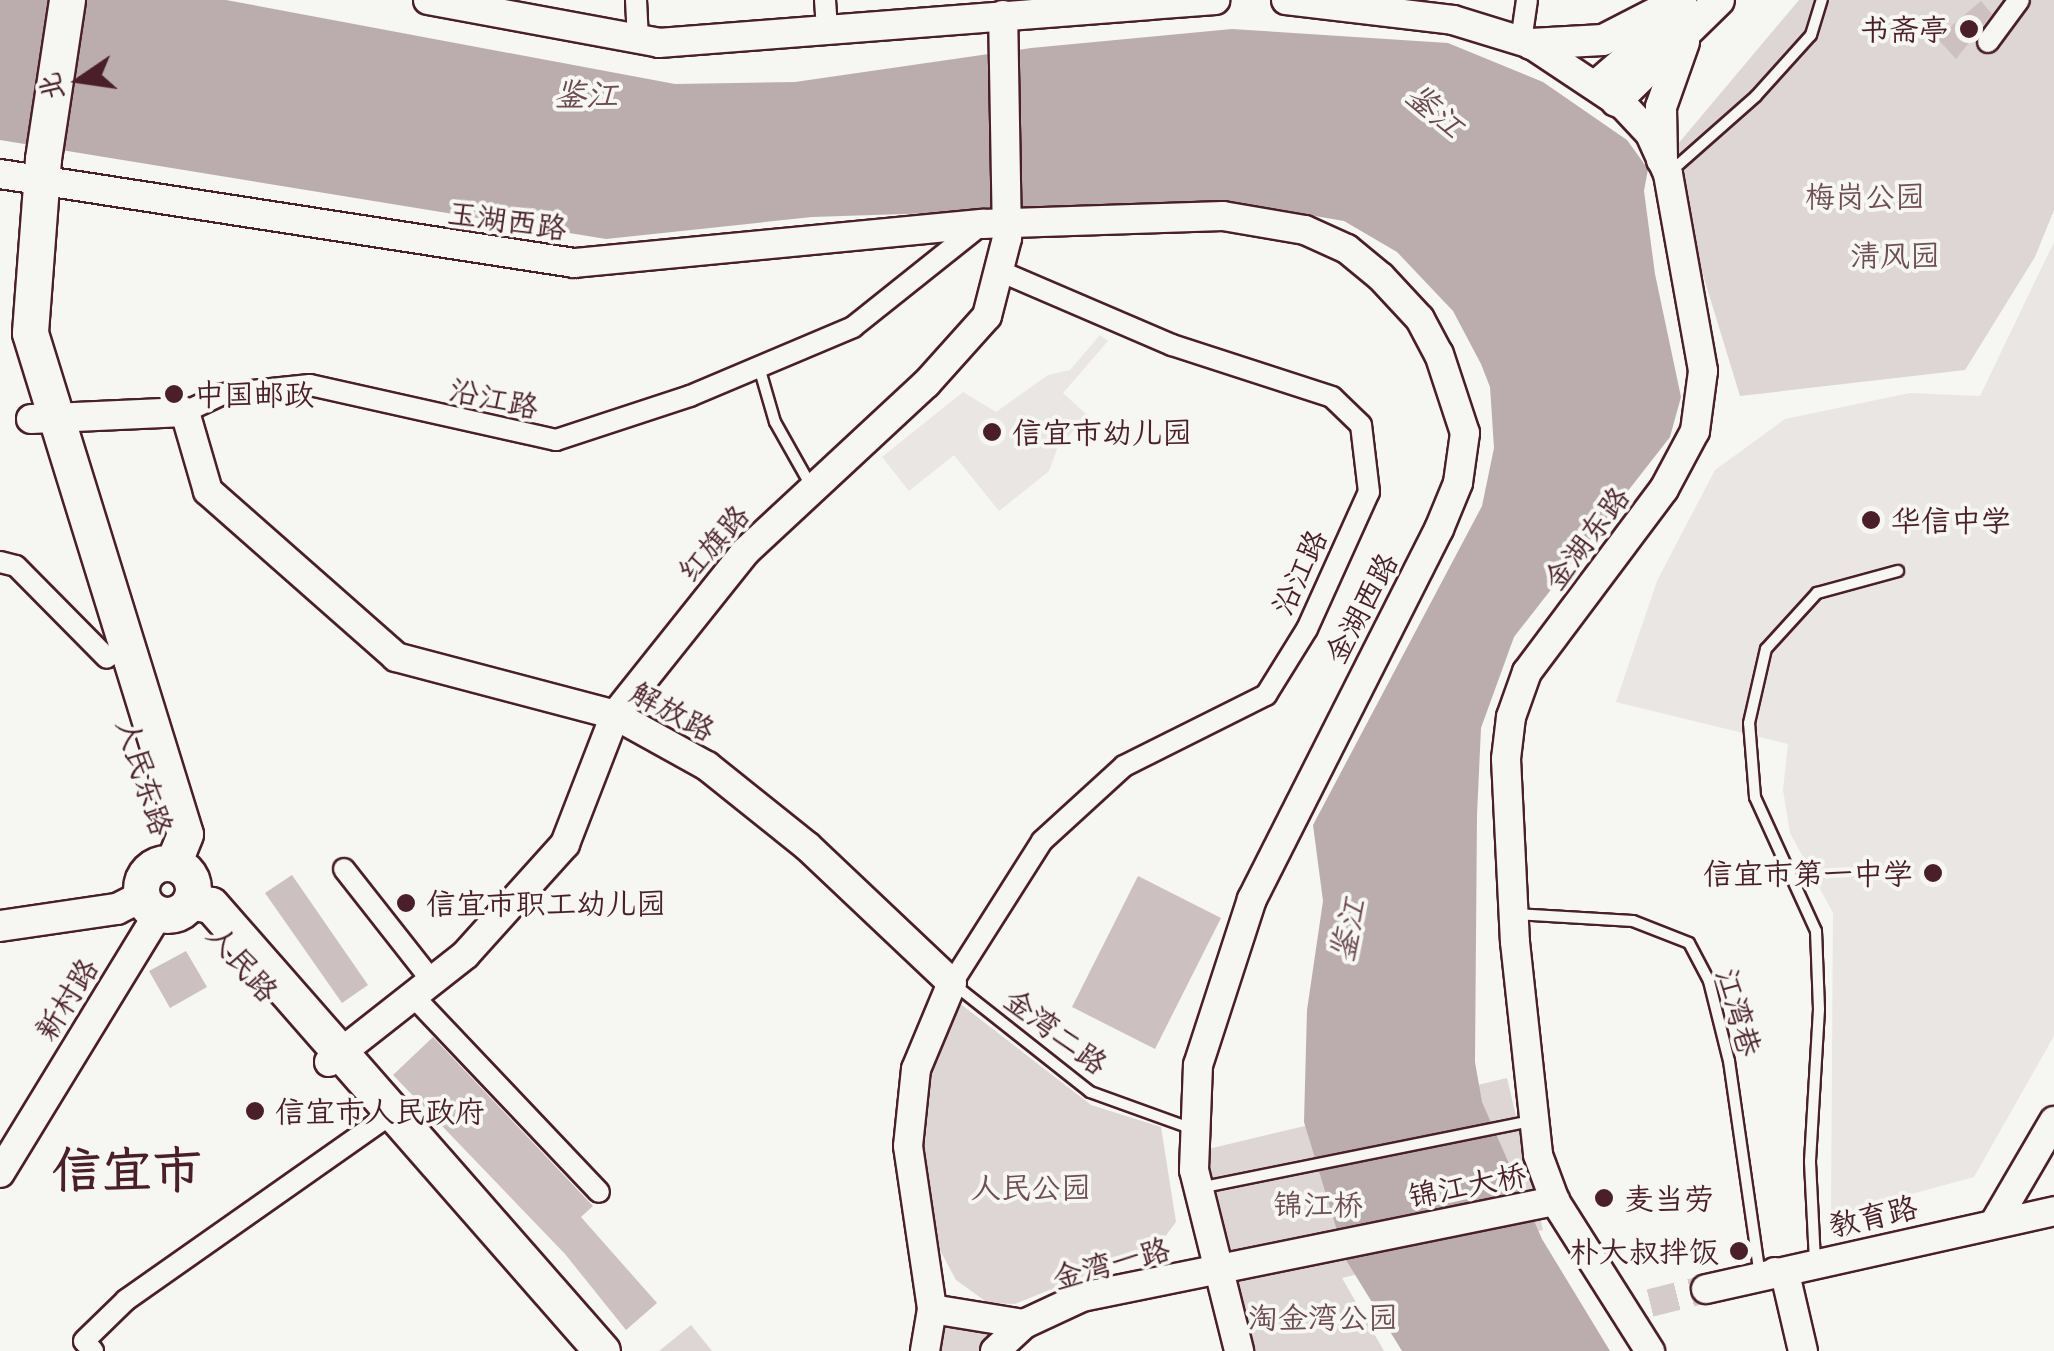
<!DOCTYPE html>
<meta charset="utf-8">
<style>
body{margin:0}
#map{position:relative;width:2054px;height:1351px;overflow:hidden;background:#f6f6f2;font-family:Delius,"LXGW WenKai TC",sans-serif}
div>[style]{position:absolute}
.built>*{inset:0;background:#e9e6e3}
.green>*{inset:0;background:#ddd6d5}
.water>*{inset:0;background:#bbadae}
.building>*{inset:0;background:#ccc1c0}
.secondary-tunnel>*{height:28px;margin-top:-14px;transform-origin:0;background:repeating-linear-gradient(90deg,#d4cbca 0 28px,transparent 0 42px)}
.roads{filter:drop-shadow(2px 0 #4a1f2b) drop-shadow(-2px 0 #4a1f2b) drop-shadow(0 2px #4a1f2b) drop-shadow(0 -2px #4a1f2b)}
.lane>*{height:10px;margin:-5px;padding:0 5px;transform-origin:5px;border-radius:5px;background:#f6f6f2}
.street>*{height:20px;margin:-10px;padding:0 10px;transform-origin:10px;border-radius:10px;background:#f6f6f2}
.secondary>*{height:28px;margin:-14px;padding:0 14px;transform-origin:14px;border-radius:14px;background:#f6f6f2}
.primary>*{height:30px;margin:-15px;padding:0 15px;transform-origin:15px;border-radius:15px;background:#f6f6f2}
.highway>*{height:35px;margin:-17.5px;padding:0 17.5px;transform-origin:17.5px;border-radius:17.5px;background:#f6f6f2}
.highway>.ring{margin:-17.5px;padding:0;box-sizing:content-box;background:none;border:35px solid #f6f6f2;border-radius:50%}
.dots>*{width:28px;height:28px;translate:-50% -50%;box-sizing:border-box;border:5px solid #f6f6f2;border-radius:50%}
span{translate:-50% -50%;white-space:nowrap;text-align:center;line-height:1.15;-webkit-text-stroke:8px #f6f6f2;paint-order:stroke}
.poi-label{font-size:30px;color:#4a1f2b}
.right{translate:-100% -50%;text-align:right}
.left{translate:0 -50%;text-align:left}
.park-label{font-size:30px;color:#6f4d56}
.street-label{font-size:30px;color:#4a1f2b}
.water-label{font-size:32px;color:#6c4a52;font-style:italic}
.town-label{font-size:50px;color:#4a1f2b;font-weight:700}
.north{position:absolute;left:30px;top:30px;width:100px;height:100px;-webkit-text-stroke:8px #f6f6f2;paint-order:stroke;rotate:257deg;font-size:28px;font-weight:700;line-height:40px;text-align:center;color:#4a1f2b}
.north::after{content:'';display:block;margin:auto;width:35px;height:45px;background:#4a1f2b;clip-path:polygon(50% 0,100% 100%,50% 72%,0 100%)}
</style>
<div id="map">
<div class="built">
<div style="clip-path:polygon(2054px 242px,2054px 1036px,1974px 1177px,1831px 1216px,1833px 913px,1790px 833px,1783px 790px,1788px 744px,1616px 702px,1657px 581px,1715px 470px,1785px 419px,1910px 393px,1980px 396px)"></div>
<div style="clip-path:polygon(1100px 335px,1108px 341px,1063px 393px,1087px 415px,1057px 449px,1049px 471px,999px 511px,954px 455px,909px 491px,882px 457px,963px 392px,996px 412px,1048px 375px,1070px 370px)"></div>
</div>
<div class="green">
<div style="clip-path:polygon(1799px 0,2054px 0,2054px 210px,2035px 257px,1965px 370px,1740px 396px,1667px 157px)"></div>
<div style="clip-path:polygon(958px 1002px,1091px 1105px,1161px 1127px,1176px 1222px,1158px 1246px,1015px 1304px,988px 1303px,956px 1280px,940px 1250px,923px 1152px,926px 1067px)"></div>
<div style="clip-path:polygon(1507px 1078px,1543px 1230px,1342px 1278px,1384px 1351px,1252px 1351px,1204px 1150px)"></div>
<div style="clip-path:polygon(943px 1323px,999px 1330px,979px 1351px,937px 1351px)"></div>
<div style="clip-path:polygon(691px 1325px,712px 1351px,659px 1351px)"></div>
</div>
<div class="water">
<div style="clip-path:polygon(0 0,226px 0,675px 84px,795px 82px,1031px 48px,1232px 29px,1448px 43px,1543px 82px,1627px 140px,1648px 169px,1644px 191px,1655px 274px,1681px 397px,1670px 437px,1514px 637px,1481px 728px,1477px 815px,1475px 1062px,1482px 1102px,1542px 1239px,1610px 1351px,1402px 1351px,1346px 1260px,1304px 1122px,1307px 1010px,1323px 901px,1313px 825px,1482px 506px,1494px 448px,1490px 387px,1481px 364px,1453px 311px,1397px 252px,1344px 221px,1240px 203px,812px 217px,606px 239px,0 140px)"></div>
</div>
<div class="building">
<div style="clip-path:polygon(1981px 1px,1992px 14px,1956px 59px,1937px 38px)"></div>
<div style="clip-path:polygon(292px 875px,368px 985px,342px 1003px,265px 893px)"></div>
<div style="clip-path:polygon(1138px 876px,1221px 918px,1155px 1049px,1072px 1007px)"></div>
<div style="clip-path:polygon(186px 951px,207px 987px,170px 1008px,149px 971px)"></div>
<div style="clip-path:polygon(433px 1037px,593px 1206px,581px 1217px,657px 1303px,626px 1330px,565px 1254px,393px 1075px)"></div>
</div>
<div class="secondary-tunnel">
<div style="left:1650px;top:1303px;width:58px;rotate:-14deg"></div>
</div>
<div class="roads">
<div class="lane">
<div style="left:1669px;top:173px;width:116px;rotate:-41.5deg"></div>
<div style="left:1756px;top:96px;width:82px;rotate:-48deg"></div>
<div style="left:1811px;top:35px;width:37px;rotate:-73deg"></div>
<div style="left:759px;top:367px;width:57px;rotate:73.8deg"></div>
<div style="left:775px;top:422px;width:73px;rotate:60.6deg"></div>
<div style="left:1515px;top:914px;width:118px;rotate:3.4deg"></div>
<div style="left:1633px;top:921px;width:60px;rotate:21.4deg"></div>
<div style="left:1689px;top:943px;width:43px;rotate:62.2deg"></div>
<div style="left:1709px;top:981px;width:82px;rotate:76deg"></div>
<div style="left:1729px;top:1061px;width:217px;rotate:81.8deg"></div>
<div style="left:956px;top:986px;width:171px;rotate:38.3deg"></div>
<div style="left:1090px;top:1092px;width:106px;rotate:19.8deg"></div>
<div style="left:1199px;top:1188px;width:338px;rotate:-11.4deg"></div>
<div style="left:1815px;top:1261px;width:100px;rotate:-92.9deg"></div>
<div style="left:1810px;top:1161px;width:152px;rotate:-86.6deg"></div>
<div style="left:1819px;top:1009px;width:78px;rotate:-92.2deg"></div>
<div style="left:1816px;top:931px;width:147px;rotate:-114.5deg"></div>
<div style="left:1755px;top:797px;width:74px;rotate:-94.6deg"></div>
<div style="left:1749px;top:723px;width:76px;rotate:-77.1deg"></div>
<div style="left:1766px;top:649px;width:76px;rotate:-47.7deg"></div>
<div style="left:1817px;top:593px;width:84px;rotate:-15.2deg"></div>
</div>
<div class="street">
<div style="left:636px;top:0;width:40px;rotate:87.1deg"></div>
<div style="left:825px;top:0;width:29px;rotate:86deg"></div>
<div style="left:1521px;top:41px;width:41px;rotate:-81.7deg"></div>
<div style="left:1988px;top:42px;width:52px;rotate:-53.6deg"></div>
<div style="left:185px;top:412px;width:42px;rotate:-25.3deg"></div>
<div style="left:223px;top:394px;width:87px;rotate:-5.9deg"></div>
<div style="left:310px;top:385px;width:252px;rotate:12.6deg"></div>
<div style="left:556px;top:440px;width:141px;rotate:-18.2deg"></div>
<div style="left:690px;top:396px;width:177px;rotate:-22.9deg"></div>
<div style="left:853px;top:327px;width:165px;rotate:-38.6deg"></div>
<div style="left:0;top:562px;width:16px;rotate:14deg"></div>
<div style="left:16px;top:566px;width:129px;rotate:45.3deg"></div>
<div style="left:344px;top:869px;width:142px;rotate:51.8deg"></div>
<div style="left:952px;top:983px;width:168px;rotate:-57.6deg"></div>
<div style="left:1042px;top:841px;width:111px;rotate:-42.4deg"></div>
<div style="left:1124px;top:766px;width:159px;rotate:-26.6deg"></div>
<div style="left:1266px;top:695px;width:78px;rotate:-58.2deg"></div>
<div style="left:1307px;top:629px;width:150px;rotate:-65.7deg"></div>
<div style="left:1369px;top:492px;width:67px;rotate:-96.8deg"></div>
<div style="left:1361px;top:425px;width:40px;rotate:-136deg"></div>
<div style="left:1332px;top:397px;width:168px;rotate:-162deg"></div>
<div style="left:1172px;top:345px;width:185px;rotate:-156.8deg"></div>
<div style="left:413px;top:996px;width:270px;rotate:46.5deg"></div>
<div style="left:93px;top:1351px;width:13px;rotate:-132deg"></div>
<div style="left:84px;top:1341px;width:59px;rotate:-44.3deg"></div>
<div style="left:126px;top:1300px;width:313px;rotate:-35.1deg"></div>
</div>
<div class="secondary">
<div style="left:428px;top:0;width:235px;rotate:10.5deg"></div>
<div style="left:659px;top:43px;width:558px;rotate:-4.42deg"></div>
<div style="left:1286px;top:0;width:168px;rotate:6.8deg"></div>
<div style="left:1453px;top:20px;width:82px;rotate:17.1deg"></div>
<div style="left:1531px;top:44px;width:112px;rotate:33.7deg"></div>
<div style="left:1624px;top:106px;width:38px;rotate:47deg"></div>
<div style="left:1650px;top:134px;width:44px;rotate:65.8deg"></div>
<div style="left:1668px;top:174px;width:200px;rotate:79.9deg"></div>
<div style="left:1703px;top:371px;width:61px;rotate:97.6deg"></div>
<div style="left:1695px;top:431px;width:66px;rotate:118.1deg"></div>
<div style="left:1664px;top:489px;width:229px;rotate:126.8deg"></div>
<div style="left:1527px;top:672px;width:48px;rotate:109.6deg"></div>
<div style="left:1511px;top:717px;width:42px;rotate:96.8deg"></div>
<div style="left:1506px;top:759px;width:183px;rotate:87.2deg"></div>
<div style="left:1515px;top:942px;width:214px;rotate:83.8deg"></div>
<div style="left:1538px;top:1155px;width:49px;rotate:69.7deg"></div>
<div style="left:1555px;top:1201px;width:178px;rotate:57.7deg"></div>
<div style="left:0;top:174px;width:581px;rotate:8.81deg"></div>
<div style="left:574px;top:263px;width:410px;rotate:-5.5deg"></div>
<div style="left:982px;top:224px;width:241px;rotate:-1.9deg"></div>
<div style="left:1223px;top:216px;width:83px;rotate:9.7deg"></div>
<div style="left:1305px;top:230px;width:46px;rotate:24.3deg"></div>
<div style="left:1347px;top:249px;width:44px;rotate:39.5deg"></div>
<div style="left:1381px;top:277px;width:57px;rotate:47.1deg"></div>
<div style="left:1420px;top:319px;width:40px;rotate:62deg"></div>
<div style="left:1439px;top:354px;width:83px;rotate:71.8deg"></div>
<div style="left:1465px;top:433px;width:50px;rotate:98deg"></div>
<div style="left:1458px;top:483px;width:50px;rotate:112.4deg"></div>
<div style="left:1439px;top:529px;width:415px;rotate:116.8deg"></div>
<div style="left:1252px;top:899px;width:175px;rotate:108deg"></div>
<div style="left:1198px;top:1065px;width:105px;rotate:92.2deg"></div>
<div style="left:1194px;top:1170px;width:187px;rotate:76deg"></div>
<div style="left:31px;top:419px;width:154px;rotate:-2.6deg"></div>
<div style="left:185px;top:412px;width:82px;rotate:73.8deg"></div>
<div style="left:208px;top:491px;width:251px;rotate:41.4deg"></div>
<div style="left:396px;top:657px;width:227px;rotate:14.8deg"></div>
<div style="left:615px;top:715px;width:105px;rotate:29deg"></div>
<div style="left:707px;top:766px;width:128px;rotate:38.7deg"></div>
<div style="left:807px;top:846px;width:199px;rotate:43.4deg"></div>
<div style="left:952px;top:983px;width:93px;rotate:112.7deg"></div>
<div style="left:916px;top:1069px;width:77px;rotate:95.9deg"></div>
<div style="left:908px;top:1146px;width:165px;rotate:81.6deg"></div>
<div style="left:932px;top:1309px;width:43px;rotate:99.5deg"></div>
<div style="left:329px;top:1062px;width:174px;rotate:-38.2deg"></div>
<div style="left:466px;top:954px;width:148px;rotate:-48deg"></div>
<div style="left:565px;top:844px;width:138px;rotate:-68.8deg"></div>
<div style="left:615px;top:715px;width:208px;rotate:-51.4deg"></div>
<div style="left:745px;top:552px;width:247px;rotate:-42.9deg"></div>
<div style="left:926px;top:384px;width:91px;rotate:-48.1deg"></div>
<div style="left:987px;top:316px;width:81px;rotate:-75.6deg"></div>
<div style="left:1007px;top:238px;width:223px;rotate:-91deg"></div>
<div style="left:0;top:1173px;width:303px;rotate:-58.6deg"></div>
<div style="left:1995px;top:1222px;width:117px;rotate:-59.7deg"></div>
<div style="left:1775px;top:1272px;width:13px;rotate:29deg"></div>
<div style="left:1786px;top:1278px;width:75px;rotate:76.9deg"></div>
<div style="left:1706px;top:1289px;width:357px;rotate:-12.6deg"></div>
<div style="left:932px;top:1309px;width:93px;rotate:9.3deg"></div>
<div style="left:995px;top:1351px;width:40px;rotate:-43deg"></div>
<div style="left:1024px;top:1324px;width:64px;rotate:-25deg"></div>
<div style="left:1082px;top:1297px;width:483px;rotate:-11.5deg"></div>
</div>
<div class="primary">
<div style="left:1531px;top:44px;width:72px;rotate:-3.2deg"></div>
<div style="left:1603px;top:40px;width:88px;rotate:-27.1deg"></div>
<div style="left:1598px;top:84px;width:94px;rotate:-40.7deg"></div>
<div style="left:1616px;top:101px;width:144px;rotate:-44.4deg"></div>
<div style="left:1662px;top:160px;width:53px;rotate:-91.1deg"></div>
<div style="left:1661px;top:107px;width:69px;rotate:-70.5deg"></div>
<div style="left:0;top:926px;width:118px;rotate:-8.3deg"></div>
<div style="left:117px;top:909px;width:28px;rotate:-27deg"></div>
</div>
<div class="highway">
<div style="left:67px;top:0;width:161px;rotate:98.6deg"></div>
<div style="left:43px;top:159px;width:174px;rotate:94.3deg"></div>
<div style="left:30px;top:333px;width:524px;rotate:72.81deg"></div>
<div style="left:185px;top:834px;width:31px;rotate:112deg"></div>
<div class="ring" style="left:141px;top:863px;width:17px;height:17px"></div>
<div style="left:190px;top:901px;width:21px;rotate:11deg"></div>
<div style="left:211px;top:905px;width:593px;rotate:48.76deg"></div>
</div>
</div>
<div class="dots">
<div style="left:1969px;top:29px;background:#4a1f2b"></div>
<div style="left:174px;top:394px;background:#4a1f2b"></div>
<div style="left:992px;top:432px;background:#4a1f2b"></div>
<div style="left:1871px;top:520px;background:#4a1f2b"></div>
<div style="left:1933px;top:873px;background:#4a1f2b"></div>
<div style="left:406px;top:903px;background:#4a1f2b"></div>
<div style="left:255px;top:1111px;background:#4a1f2b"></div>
<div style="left:1604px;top:1198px;background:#4a1f2b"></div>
<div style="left:1739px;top:1251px;background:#4a1f2b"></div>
</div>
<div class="poi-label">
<span class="right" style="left:1949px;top:29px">书斋亭</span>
<span class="left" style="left:194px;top:394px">中国邮政</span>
<span class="left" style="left:1012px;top:432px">信宜市幼儿园</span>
<span class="left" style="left:1891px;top:520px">华信中学</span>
<span class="right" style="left:1913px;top:873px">信宜市第一中学</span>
<span class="left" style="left:426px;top:903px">信宜市职工幼儿园</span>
<span class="left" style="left:275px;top:1111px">信宜市人民政府</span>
<span class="left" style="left:1624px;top:1198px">麦当劳</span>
<span class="right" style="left:1719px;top:1251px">朴大叔拌饭</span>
</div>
<div class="park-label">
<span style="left:1865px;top:196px">梅岗公园</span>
<span style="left:1895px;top:255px">清风园</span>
<span style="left:1031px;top:1187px">人民公园</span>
<span style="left:1318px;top:1204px">锦江桥</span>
<span style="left:1323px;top:1317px">淘金湾公园</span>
</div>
<div class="street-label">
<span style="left:507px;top:220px;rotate:8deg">玉湖西路</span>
<span style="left:494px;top:398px;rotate:12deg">沿江路</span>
<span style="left:1586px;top:538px;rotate:-53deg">金湖东路</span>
<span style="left:713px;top:543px;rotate:-49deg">红旗路</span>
<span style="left:1299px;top:572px;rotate:-65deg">沿江路</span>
<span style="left:1361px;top:608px;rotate:-62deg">金湖西路</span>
<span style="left:673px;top:711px;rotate:28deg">解放路</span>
<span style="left:145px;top:777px;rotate:72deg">人民东路</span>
<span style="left:243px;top:963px;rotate:49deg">人民路</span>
<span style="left:66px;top:999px;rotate:-58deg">新村路</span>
<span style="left:1739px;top:1012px;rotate:74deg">江湾巷</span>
<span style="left:1056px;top:1031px;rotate:37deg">金湾二路</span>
<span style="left:1467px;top:1185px;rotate:-11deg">锦江大桥</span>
<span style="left:1873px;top:1216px;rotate:-13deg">教育路</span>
<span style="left:1111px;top:1263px;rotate:-15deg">金湾一路</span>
</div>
<div class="water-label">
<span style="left:586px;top:95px;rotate:1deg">鉴江</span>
<span style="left:1435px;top:111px;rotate:41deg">鉴江</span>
<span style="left:1348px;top:930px;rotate:-77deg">鉴江</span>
</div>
<div class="town-label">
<span style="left:127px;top:1170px">信宜市</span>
</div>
<div class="north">北</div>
</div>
